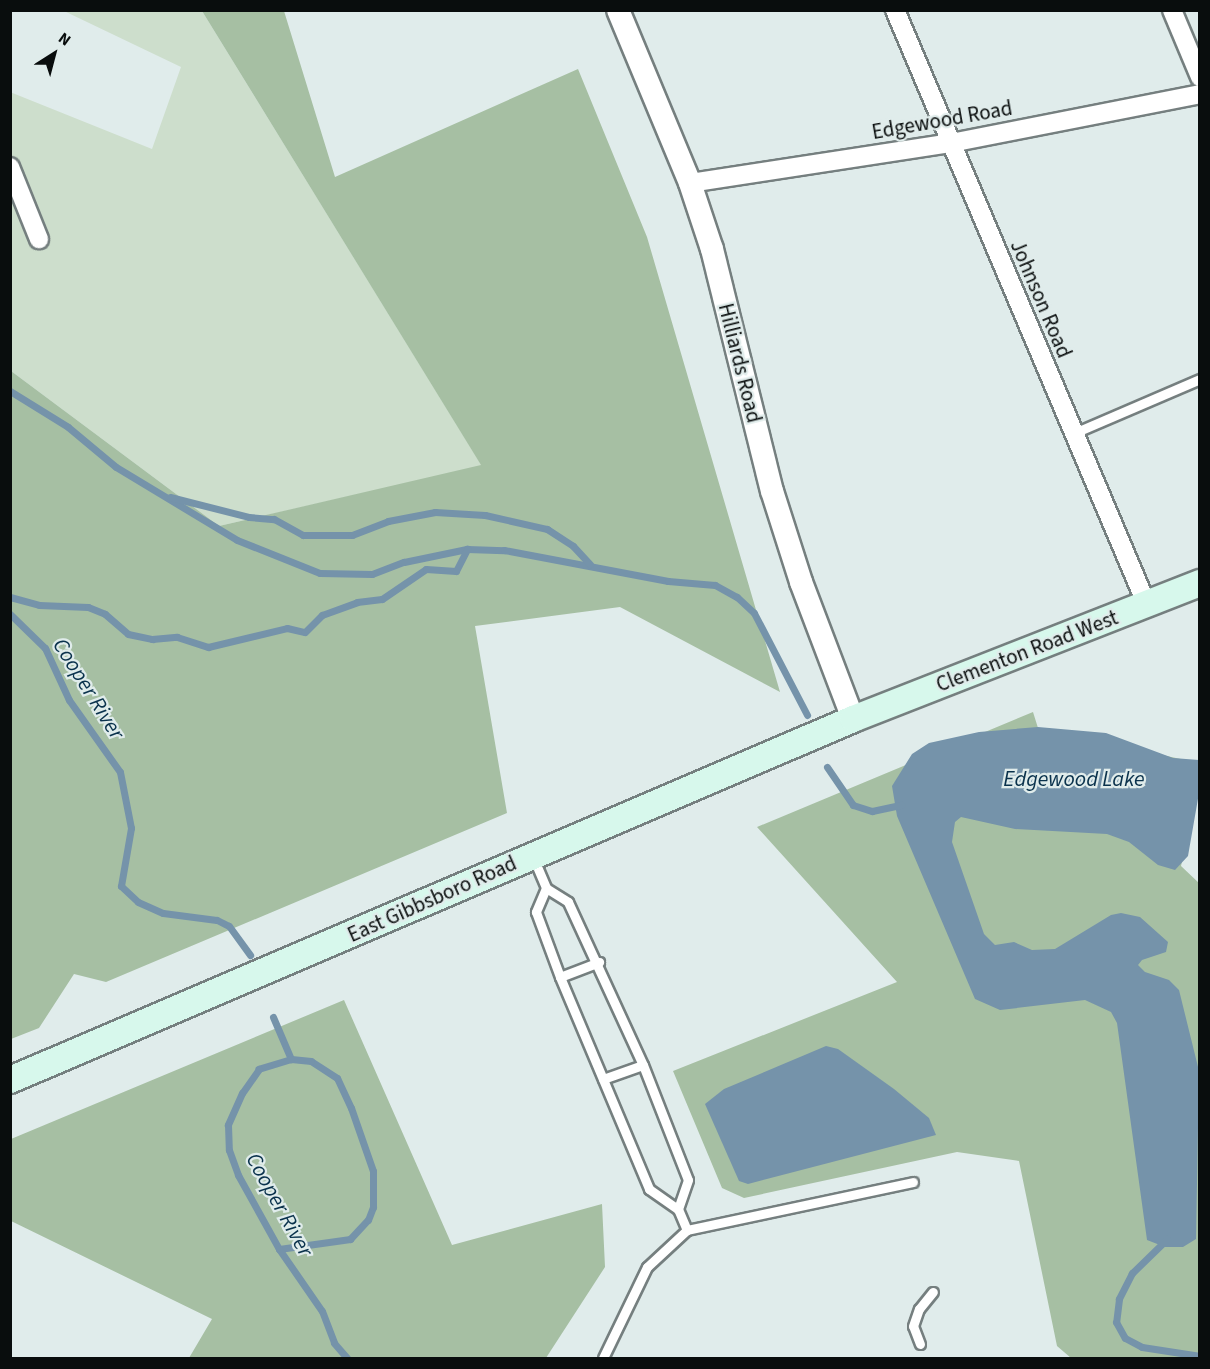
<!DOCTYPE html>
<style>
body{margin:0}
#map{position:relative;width:1210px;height:1369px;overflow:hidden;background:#e0eceb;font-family:"Source Sans 3",sans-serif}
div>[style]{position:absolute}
.green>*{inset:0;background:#cddecc}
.forest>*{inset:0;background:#a6bfa3}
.water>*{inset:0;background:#7593aa}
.stream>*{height:7px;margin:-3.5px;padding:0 3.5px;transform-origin:3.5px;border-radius:3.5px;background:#7593aa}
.roads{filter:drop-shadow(2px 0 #757f7f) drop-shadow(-2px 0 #757f7f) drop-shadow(0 2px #757f7f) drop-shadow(0 -2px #757f7f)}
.service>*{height:9px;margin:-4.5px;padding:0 4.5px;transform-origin:4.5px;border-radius:4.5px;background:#fff}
.minor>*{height:18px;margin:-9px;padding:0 9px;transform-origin:9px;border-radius:9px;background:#fff}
.tertiary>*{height:22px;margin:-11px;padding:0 11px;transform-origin:11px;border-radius:11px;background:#fff}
.secondary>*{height:26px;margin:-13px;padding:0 13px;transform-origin:13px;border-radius:13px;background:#d7f8ec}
span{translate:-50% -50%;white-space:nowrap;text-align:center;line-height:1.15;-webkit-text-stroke:4.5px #e0eceb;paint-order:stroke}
.street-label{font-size:21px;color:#090d0d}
.water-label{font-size:22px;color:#0a324c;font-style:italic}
.frame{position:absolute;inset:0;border:12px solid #090d0d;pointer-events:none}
.north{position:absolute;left:24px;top:24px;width:60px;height:60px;-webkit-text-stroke:4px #e0eceb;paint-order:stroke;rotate:36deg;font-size:16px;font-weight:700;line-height:24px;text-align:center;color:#090d0d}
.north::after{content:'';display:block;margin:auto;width:21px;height:27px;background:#090d0d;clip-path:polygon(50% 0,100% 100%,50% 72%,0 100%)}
</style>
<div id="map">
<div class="green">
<div style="clip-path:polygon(64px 11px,202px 11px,482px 466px,219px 526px,11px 371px,10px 92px,152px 149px,181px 67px)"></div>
</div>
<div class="forest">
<div style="clip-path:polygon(202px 11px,284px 11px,335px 177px,578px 69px,647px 237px,780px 692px,620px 607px,475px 626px,507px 813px,106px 982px,74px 974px,39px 1028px,11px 1039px,11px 371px,219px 526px,481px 465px)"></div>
<div style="clip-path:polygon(1033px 712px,1038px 728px,1199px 763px,1199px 788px,1181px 866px,1200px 884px,1199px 1358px,1071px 1358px,1057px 1346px,1019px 1161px,957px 1152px,744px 1198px,722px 1188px,673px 1071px,897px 982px,757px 827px)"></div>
<div style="clip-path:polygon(344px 1000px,452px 1245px,602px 1204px,605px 1267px,546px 1358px,189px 1358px,212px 1319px,11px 1221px,11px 1139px)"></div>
</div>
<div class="water">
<div style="clip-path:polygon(1038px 727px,1106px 733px,1173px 758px,1199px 760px,1199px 793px,1188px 856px,1175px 870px,1158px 865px,1129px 842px,1107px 834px,1015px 829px,961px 817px,955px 822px,952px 842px,984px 934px,995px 945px,1014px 942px,1032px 950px,1055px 949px,1111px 915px,1121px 913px,1140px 917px,1168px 942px,1166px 952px,1142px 960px,1138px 965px,1145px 972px,1169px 980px,1179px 990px,1199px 1071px,1196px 1239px,1183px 1247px,1165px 1247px,1147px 1240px,1117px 1023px,1111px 1012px,1085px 1000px,1000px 1010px,975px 999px,897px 816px,892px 786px,912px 754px,929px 743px,979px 732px)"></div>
<div style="clip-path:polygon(826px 1046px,838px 1049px,894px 1089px,929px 1118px,936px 1135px,748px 1184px,739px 1181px,705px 1104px,724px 1089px)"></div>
</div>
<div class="stream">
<div style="left:10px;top:391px;width:68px;rotate:31.8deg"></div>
<div style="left:68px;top:427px;width:62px;rotate:39.8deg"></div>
<div style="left:116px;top:467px;width:141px;rotate:31.1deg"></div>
<div style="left:237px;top:540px;width:89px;rotate:21.7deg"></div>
<div style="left:320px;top:573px;width:52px;rotate:1.1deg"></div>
<div style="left:372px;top:574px;width:34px;rotate:-21deg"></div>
<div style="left:404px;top:562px;width:64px;rotate:-11.7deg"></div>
<div style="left:467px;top:549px;width:37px;rotate:2deg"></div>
<div style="left:504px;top:550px;width:167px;rotate:10.7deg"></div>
<div style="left:668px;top:581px;width:47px;rotate:4.9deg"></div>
<div style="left:715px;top:585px;width:25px;rotate:29deg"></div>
<div style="left:737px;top:597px;width:23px;rotate:43deg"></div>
<div style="left:754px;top:613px;width:115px;rotate:62.5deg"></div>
<div style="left:170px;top:497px;width:81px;rotate:14.2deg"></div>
<div style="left:249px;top:517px;width:25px;rotate:5deg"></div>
<div style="left:274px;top:519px;width:33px;rotate:29deg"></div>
<div style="left:303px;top:535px;width:49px"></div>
<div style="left:352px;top:535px;width:39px;rotate:-21deg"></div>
<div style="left:388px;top:521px;width:48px;rotate:-10.8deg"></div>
<div style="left:435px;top:512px;width:50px;rotate:3.4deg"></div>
<div style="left:485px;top:515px;width:64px;rotate:12.7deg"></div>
<div style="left:547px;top:529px;width:31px;rotate:33deg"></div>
<div style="left:573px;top:546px;width:25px;rotate:47deg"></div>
<div style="left:10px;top:597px;width:30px;rotate:15deg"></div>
<div style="left:39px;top:605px;width:49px;rotate:2.3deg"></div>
<div style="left:88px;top:607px;width:18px;rotate:22deg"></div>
<div style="left:105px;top:614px;width:30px;rotate:41deg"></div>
<div style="left:128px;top:634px;width:25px;rotate:12deg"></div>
<div style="left:152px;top:639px;width:25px;rotate:-5deg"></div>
<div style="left:177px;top:637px;width:33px;rotate:18deg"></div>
<div style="left:208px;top:647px;width:81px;rotate:-13.5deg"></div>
<div style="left:287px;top:628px;width:18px;rotate:13deg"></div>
<div style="left:305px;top:632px;width:24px;rotate:-45deg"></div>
<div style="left:322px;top:615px;width:37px;rotate:-20deg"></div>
<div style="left:357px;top:602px;width:25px;rotate:-7deg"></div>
<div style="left:382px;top:599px;width:53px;rotate:-34.3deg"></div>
<div style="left:426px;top:569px;width:30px;rotate:4deg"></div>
<div style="left:456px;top:571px;width:25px;rotate:-63deg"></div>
<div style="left:10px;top:614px;width:49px;rotate:44.2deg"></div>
<div style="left:45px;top:648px;width:57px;rotate:65.2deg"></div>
<div style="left:69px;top:700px;width:88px;rotate:54.7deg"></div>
<div style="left:120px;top:772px;width:57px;rotate:78.9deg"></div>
<div style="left:131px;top:828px;width:59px;rotate:99.8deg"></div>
<div style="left:121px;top:886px;width:23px;rotate:43deg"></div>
<div style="left:138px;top:902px;width:27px;rotate:24deg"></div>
<div style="left:163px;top:913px;width:54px;rotate:7.4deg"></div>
<div style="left:217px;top:920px;width:13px;rotate:27deg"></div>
<div style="left:229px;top:926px;width:36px;rotate:54deg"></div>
<div style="left:827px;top:767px;width:46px;rotate:55.6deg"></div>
<div style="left:853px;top:805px;width:20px;rotate:18deg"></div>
<div style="left:872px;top:811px;width:30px;rotate:-12deg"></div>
<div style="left:273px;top:1017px;width:46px;rotate:66.8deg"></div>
<div style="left:1167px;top:1239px;width:49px;rotate:135.8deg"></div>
<div style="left:1132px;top:1273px;width:29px;rotate:117deg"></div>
<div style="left:1119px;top:1299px;width:23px;rotate:97deg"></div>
<div style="left:1116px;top:1322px;width:18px;rotate:61deg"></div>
<div style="left:1125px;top:1338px;width:19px;rotate:28deg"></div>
<div style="left:1142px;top:1347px;width:59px;rotate:8.8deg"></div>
<div style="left:279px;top:1249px;width:72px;rotate:-8deg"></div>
<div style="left:350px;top:1239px;width:26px;rotate:-47deg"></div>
<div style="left:368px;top:1220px;width:14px;rotate:-69deg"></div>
<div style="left:373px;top:1207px;width:36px;rotate:-90deg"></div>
<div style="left:373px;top:1171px;width:67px;rotate:-109.2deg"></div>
<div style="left:351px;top:1108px;width:33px;rotate:-115deg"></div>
<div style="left:337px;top:1078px;width:31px;rotate:-147deg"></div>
<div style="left:311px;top:1061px;width:20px;rotate:-174deg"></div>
<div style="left:291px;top:1059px;width:34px;rotate:163deg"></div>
<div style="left:259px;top:1069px;width:29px;rotate:125deg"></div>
<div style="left:242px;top:1093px;width:35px;rotate:114deg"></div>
<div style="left:228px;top:1125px;width:25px;rotate:88deg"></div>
<div style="left:229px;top:1150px;width:27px;rotate:70deg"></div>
<div style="left:238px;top:1175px;width:85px;rotate:61deg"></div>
<div style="left:279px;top:1249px;width:75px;rotate:55.3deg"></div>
<div style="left:322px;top:1311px;width:34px;rotate:69deg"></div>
<div style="left:334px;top:1343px;width:20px;rotate:49deg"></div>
</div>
<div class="roads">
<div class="service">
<div style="left:1074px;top:433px;width:137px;rotate:-23.2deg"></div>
<div style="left:533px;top:857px;width:34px;rotate:67deg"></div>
<div style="left:546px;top:888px;width:26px;rotate:32deg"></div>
<div style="left:568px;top:902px;width:179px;rotate:65.3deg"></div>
<div style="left:643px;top:1065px;width:123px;rotate:68.6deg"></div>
<div style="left:688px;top:1180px;width:31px;rotate:109deg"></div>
<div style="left:546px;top:888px;width:26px;rotate:113deg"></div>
<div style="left:536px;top:912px;width:69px;rotate:69.7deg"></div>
<div style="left:560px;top:977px;width:230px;rotate:67.2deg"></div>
<div style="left:649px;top:1189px;width:35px;rotate:35deg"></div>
<div style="left:678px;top:1209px;width:23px;rotate:67deg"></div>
<div style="left:560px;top:977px;width:42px;rotate:-21deg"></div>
<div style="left:603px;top:1079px;width:42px;rotate:-19.3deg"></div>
<div style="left:920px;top:1344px;width:19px;rotate:-111deg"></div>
<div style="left:913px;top:1326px;width:18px;rotate:-71deg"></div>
<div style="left:919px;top:1309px;width:22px;rotate:-51deg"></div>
<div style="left:603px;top:1358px;width:101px;rotate:-64.2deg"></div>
<div style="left:647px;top:1267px;width:54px;rotate:-42.8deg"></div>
<div style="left:687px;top:1230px;width:231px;rotate:-12deg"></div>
</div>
<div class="minor">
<div style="left:895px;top:10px;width:646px;rotate:67.05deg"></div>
<div style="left:1172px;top:10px;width:73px;rotate:67.3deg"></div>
<div style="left:10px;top:167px;width:78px;rotate:68.1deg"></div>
<div style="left:690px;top:183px;width:264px;rotate:-8.7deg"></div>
<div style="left:951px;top:143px;width:254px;rotate:-11.1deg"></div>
</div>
<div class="tertiary">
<div style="left:618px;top:10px;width:187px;rotate:67.4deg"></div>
<div style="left:690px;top:183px;width:70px;rotate:71.6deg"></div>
<div style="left:712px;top:249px;width:249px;rotate:76.1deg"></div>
<div style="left:772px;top:491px;width:96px;rotate:72.3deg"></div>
<div style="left:801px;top:582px;width:147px;rotate:69.2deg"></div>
</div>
<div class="secondary">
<div style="left:10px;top:1080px;width:917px;rotate:-23.18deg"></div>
<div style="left:853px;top:719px;width:373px;rotate:-21.4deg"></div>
</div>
</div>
<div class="street-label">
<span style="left:942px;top:120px;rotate:-10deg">Edgewood Road</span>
<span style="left:1041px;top:299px;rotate:67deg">Johnson Road</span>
<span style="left:740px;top:363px;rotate:76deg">Hilliards Road</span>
<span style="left:1027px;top:651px;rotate:-21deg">Clementon Road West</span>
<span style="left:432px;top:899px;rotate:-24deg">East Gibbsboro Road</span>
</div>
<div class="water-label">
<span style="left:88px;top:689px;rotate:58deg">Cooper River</span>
<span style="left:1074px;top:780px">Edgewood Lake</span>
<span style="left:279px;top:1205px;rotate:61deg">Cooper River</span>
</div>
<div class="frame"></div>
<div class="north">N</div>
</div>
